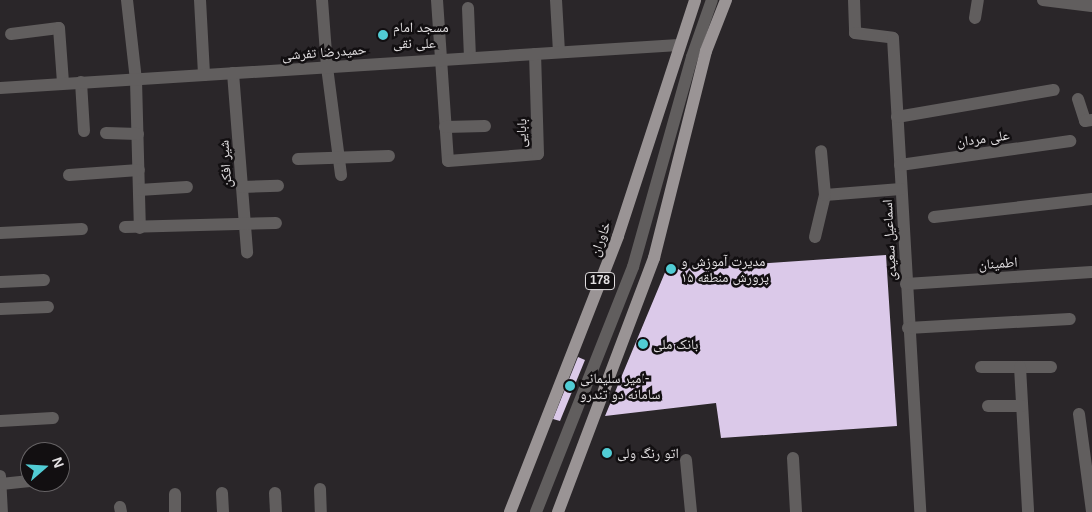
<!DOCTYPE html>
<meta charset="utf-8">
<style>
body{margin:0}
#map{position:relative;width:1092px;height:512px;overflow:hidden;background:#2a2629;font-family:Helvetica,"Noto Naskh Arabic",sans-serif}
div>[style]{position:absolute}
.building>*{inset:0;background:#dbc9e9}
.minor>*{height:12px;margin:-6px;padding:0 6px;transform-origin:6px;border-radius:6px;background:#615e5e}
.major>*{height:12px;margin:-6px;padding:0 6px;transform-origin:6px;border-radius:6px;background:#9a9495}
.dots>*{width:14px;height:14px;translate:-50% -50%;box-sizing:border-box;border:2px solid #120f11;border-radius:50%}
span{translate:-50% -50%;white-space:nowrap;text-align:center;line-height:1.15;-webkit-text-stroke:5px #120f11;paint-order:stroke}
.shield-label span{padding:1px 4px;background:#120f11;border:1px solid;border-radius:4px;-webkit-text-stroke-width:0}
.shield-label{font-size:12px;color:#e3e0e2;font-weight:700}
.poi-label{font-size:14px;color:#e3e0e2}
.left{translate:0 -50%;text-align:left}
.street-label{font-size:14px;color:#e3e0e2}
.north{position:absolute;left:20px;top:442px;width:50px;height:50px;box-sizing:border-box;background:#120f11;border:1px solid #666365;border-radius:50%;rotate:71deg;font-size:14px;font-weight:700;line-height:20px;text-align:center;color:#e3e0e2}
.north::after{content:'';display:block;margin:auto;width:18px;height:22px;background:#51ccd4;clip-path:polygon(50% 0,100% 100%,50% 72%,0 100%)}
</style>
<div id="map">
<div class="building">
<div style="clip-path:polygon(886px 255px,897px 426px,721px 438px,716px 403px,605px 416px,666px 270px)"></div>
<div style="clip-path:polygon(578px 357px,585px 360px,560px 421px,553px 419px)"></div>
</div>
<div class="minor">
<div style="left:127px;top:0;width:81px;rotate:83.6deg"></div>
<div style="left:136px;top:80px;width:148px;rotate:88.5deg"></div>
<div style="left:200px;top:0;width:75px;rotate:86.9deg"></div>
<div style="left:322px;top:0;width:67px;rotate:85.7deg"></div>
<div style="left:327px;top:67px;width:109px;rotate:82.6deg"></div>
<div style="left:437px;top:0;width:161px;rotate:86.1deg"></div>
<div style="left:448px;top:161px;width:90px;rotate:-4.4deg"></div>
<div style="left:538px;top:154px;width:100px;rotate:-91.7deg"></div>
<div style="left:556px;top:0;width:52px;rotate:86.7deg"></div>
<div style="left:854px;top:0;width:33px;rotate:88deg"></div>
<div style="left:855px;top:33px;width:38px;rotate:7deg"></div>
<div style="left:893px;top:38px;width:475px;rotate:86.7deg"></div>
<div style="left:1043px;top:0;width:49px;rotate:7deg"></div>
<div style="left:468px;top:8px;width:50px;rotate:87.7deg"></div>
<div style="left:975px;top:18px;width:18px;rotate:-81deg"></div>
<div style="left:11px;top:34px;width:48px;rotate:-7.1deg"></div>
<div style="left:59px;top:28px;width:55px;rotate:85.8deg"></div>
<div style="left:233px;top:73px;width:180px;rotate:85.5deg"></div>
<div style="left:81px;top:82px;width:49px;rotate:86.5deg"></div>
<div style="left:0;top:88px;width:680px;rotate:-3.62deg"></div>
<div style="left:1078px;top:99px;width:23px;rotate:72deg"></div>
<div style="left:1085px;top:121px;width:7px;rotate:-8deg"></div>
<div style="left:897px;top:117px;width:159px;rotate:-9.8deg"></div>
<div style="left:445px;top:127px;width:40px;rotate:-1.4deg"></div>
<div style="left:106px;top:133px;width:32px;rotate:2deg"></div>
<div style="left:298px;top:159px;width:91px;rotate:-1.9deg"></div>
<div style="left:900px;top:165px;width:172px;rotate:-8deg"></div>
<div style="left:69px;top:175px;width:70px;rotate:-4.1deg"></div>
<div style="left:242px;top:187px;width:36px;rotate:-2deg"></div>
<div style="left:139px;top:190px;width:48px;rotate:-3.6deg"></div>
<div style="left:825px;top:195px;width:76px;rotate:-4.5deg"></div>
<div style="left:934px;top:217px;width:159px;rotate:-6.5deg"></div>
<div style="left:125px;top:227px;width:151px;rotate:-1.5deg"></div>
<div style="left:0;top:233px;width:82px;rotate:-2.8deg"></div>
<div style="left:815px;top:237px;width:43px;rotate:-76.6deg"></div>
<div style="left:825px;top:195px;width:44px;rotate:-95.2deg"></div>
<div style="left:0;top:282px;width:44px;rotate:-2.6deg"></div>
<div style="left:906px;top:284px;width:186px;rotate:-3.7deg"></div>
<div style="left:0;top:309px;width:48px;rotate:-2.4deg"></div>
<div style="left:908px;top:328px;width:162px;rotate:-3.2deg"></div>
<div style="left:981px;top:367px;width:70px"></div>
<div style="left:1020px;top:367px;width:145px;rotate:86.8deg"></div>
<div style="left:988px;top:406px;width:34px"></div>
<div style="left:1079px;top:414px;width:99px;rotate:82.4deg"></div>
<div style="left:0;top:421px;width:53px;rotate:-3.2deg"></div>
<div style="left:793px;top:458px;width:54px;rotate:86.8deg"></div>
<div style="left:686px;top:460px;width:52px;rotate:84.5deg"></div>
<div style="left:0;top:476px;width:36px;rotate:87deg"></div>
<div style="left:1px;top:484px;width:29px;rotate:-6deg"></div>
<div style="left:320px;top:489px;width:23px;rotate:88deg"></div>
<div style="left:222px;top:493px;width:19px;rotate:87deg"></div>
<div style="left:275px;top:493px;width:19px;rotate:87deg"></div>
<div style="left:175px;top:494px;width:18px;rotate:90deg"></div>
<div style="left:120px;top:507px;width:5px;rotate:79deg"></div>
<div style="left:536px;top:512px;width:264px;rotate:-68.4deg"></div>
<div style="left:633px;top:267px;width:218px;rotate:-74.3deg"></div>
<div style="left:692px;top:57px;width:60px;rotate:-70.7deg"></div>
</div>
<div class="major">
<div style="left:510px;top:512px;width:296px;rotate:-68.6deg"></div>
<div style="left:618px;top:236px;width:248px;rotate:-71.9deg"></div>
<div style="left:558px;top:512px;width:272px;rotate:-69.3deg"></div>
<div style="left:654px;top:258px;width:213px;rotate:-75.9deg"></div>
<div style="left:706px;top:51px;width:55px;rotate:-68.6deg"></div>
</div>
<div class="dots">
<div style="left:383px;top:35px;background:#51ccd4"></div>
<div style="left:671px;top:269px;background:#51ccd4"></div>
<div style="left:643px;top:344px;background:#51ccd4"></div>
<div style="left:570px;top:386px;background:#51ccd4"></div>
<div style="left:607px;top:453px;background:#51ccd4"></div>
</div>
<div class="shield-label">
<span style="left:600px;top:281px">178</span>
</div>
<div class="poi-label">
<span class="left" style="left:393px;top:35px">مسجد امام<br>علی نقی</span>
<span class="left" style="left:681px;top:269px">مدیرت آموزش و<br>پرورش منطقه ۱۵</span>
<span class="left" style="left:653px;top:344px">بانک ملی</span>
<span class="left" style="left:580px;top:386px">امیر سلیمانی-<br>سامانه دو تندرو</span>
<span class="left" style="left:617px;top:453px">اتو رنگ ولی</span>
</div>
<div class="street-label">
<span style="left:324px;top:52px;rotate:-4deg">حمیدرضا تفرشی</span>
<span style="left:521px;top:133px;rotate:-88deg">بابایی</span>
<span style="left:983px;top:138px;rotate:-8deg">علی مردان</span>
<span style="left:225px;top:164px;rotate:-94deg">شیر افکن</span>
<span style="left:600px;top:239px;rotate:-70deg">خاوران</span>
<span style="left:889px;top:240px;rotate:-93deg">اسماعیل سعیدی</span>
<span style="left:998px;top:263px;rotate:-4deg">اطمینان</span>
</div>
<div class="north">N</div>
</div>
